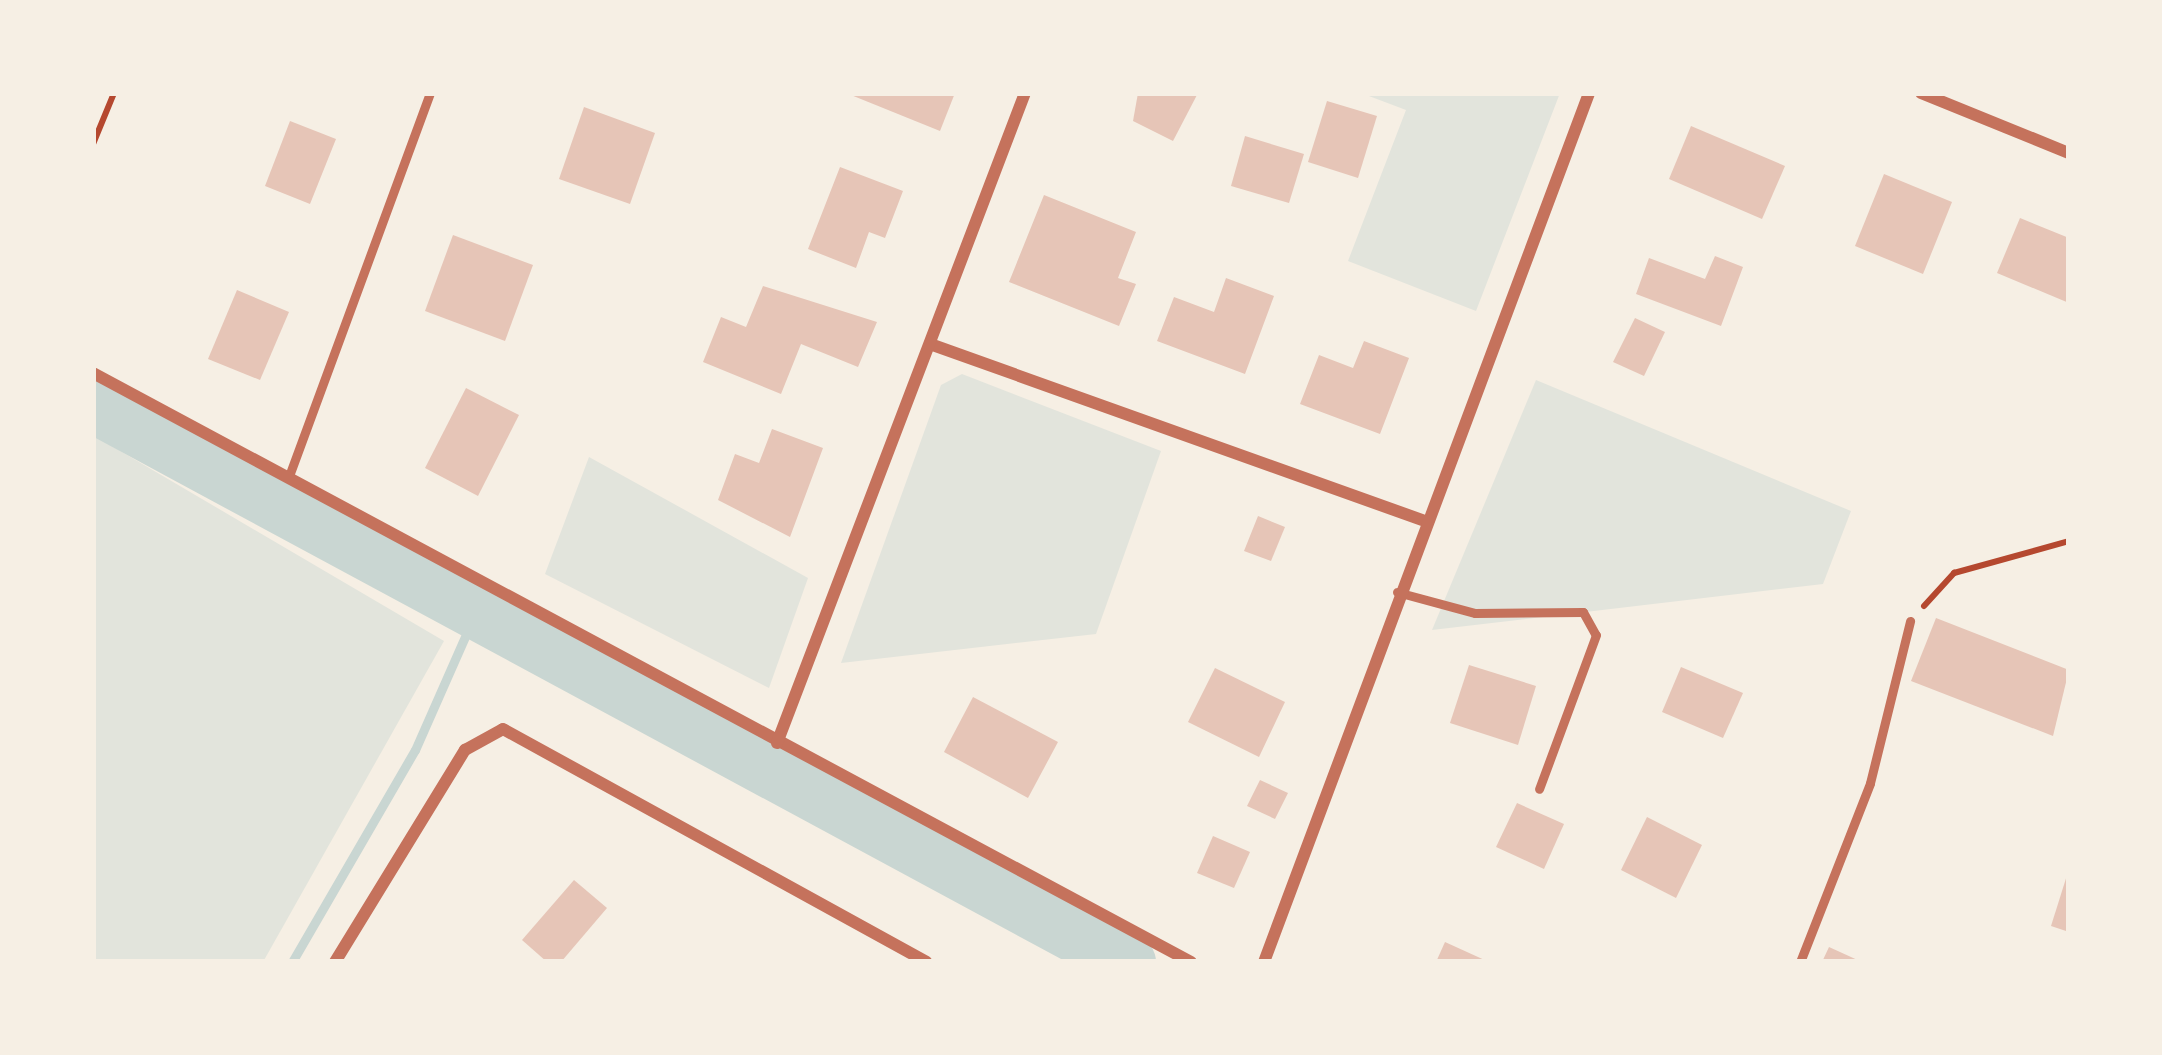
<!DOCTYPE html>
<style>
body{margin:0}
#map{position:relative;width:2162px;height:1055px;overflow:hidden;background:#f6efe4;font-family:"Archivo Narrow",sans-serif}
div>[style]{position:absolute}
.green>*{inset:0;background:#e2e4dc}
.stream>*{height:9px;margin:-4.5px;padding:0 4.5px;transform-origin:4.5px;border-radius:4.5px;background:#c9d6d2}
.river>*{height:57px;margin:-28.5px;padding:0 28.5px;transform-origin:28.5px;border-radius:28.5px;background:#c9d6d2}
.building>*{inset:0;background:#e6c5b7}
.path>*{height:6px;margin:-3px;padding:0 3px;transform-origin:3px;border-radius:3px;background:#b5482f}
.service>*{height:9px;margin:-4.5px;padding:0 4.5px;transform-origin:4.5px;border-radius:4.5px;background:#c5725c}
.minor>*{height:12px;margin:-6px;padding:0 6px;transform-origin:6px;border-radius:6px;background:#c5725c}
span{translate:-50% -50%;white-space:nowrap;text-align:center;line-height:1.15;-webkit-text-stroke:9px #f6efe4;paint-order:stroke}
.frame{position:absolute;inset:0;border:96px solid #f6efe4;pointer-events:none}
</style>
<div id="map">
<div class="green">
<div style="clip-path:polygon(1361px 93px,1560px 93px,1476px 311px,1348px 261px,1406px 110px)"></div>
<div style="clip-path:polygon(962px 374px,1161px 451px,1096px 634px,841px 663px,941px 385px)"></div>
<div style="clip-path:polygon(1536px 380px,1851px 511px,1823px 584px,1432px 630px)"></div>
<div style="clip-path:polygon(93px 435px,444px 641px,263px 962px,93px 962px)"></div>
<div style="clip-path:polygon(589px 457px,808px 578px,769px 688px,545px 574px)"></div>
</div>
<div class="stream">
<div style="left:292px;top:962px;width:245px;rotate:-59.9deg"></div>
<div style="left:415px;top:750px;width:149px;rotate:-66.2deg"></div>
</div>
<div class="river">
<div style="left:93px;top:404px;width:1175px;rotate:28.35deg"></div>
</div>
<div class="building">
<div style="clip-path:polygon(846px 93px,955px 93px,940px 131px)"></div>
<div style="clip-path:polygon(1138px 93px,1198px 93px,1173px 141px,1133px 121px)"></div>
<div style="clip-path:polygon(1327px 101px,1377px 116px,1358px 178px,1308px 162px)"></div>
<div style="clip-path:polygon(584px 107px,655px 133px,630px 204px,559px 179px)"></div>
<div style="clip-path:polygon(290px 121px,336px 139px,310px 204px,265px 186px)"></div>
<div style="clip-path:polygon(1691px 126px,1785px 166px,1762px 219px,1669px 179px)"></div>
<div style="clip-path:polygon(1245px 136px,1304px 154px,1289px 203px,1231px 186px)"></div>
<div style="clip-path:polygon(840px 167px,903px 191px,885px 238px,869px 232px,856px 268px,808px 249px)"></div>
<div style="clip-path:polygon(1884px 174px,1952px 202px,1923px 274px,1855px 246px)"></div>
<div style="clip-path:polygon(1044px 195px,1136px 232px,1118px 278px,1136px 284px,1119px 326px,1009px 282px)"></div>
<div style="clip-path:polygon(2020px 218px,2069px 238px,2069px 303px,1997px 273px)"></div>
<div style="clip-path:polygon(453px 235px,533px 265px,505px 341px,425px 311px)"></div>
<div style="clip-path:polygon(1715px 256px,1743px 267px,1721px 326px,1636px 294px,1649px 258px,1705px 279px)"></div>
<div style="clip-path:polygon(1226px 278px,1274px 296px,1245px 374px,1157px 341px,1174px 297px,1214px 312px)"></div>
<div style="clip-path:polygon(763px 286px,877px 322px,858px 367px,801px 344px,781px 394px,703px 362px,721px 317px,746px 327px)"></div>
<div style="clip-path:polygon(237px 290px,289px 312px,260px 380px,208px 359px)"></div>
<div style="clip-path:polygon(1635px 318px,1665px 332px,1644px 376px,1613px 362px)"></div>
<div style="clip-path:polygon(1364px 341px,1409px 358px,1380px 434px,1300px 404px,1319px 355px,1353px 368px)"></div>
<div style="clip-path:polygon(466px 388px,519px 415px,478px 496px,425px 468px)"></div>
<div style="clip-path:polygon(772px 429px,823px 448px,790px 537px,718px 500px,735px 454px,759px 463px)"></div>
<div style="clip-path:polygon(1258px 516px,1285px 527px,1271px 561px,1244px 551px)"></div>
<div style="clip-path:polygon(1936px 618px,2069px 670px,2053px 736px,1911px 681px)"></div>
<div style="clip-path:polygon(1469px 665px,1536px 686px,1518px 745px,1450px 723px)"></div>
<div style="clip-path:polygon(1681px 667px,1743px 693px,1723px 738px,1662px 712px)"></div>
<div style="clip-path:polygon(1215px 668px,1285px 702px,1259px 757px,1188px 722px)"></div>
<div style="clip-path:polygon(973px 697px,1058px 742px,1028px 798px,944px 752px)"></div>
<div style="clip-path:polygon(1260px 780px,1288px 793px,1275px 819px,1247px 806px)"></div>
<div style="clip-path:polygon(1517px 803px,1564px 824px,1544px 869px,1496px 847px)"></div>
<div style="clip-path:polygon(1647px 817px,1702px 845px,1676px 898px,1621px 870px)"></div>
<div style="clip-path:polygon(1213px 836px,1250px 852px,1234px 888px,1197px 873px)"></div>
<div style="clip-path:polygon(2068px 872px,2069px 872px,2069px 932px,2051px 926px)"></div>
<div style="clip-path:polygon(574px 880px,607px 908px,561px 962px,547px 962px,522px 940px)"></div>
<div style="clip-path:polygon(1445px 942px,1489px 962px,1436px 962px)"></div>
<div style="clip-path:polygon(1829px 947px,1862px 962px,1822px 962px)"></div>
</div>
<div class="path">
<div style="left:93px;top:144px;width:55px;rotate:-67.6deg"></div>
<div style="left:1924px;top:606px;width:45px;rotate:-47.7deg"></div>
<div style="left:1954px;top:573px;width:119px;rotate:-15.5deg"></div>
</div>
<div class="service">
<div style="left:289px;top:476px;width:408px;rotate:-69.8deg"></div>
<div style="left:1397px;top:592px;width:81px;rotate:15.1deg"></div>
<div style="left:1475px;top:613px;width:108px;rotate:-0.5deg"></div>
<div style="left:1583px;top:612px;width:26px;rotate:61deg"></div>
<div style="left:1596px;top:635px;width:164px;rotate:110.3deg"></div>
<div style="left:1800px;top:962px;width:192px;rotate:-68.6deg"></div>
<div style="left:1870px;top:783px;width:167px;rotate:-76.1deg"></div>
</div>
<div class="minor">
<div style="left:1921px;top:93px;width:160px;rotate:22.1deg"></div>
<div style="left:930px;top:344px;width:523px;rotate:19.68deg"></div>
<div style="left:93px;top:373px;width:1246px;rotate:28.21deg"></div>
<div style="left:777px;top:743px;width:696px;rotate:-69.12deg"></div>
<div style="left:335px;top:962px;width:249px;rotate:-58.5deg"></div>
<div style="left:465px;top:750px;width:43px;rotate:-28.9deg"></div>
<div style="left:503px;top:729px;width:483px;rotate:28.8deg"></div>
<div style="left:1264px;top:962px;width:928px;rotate:-69.49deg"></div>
</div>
<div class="frame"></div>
</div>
